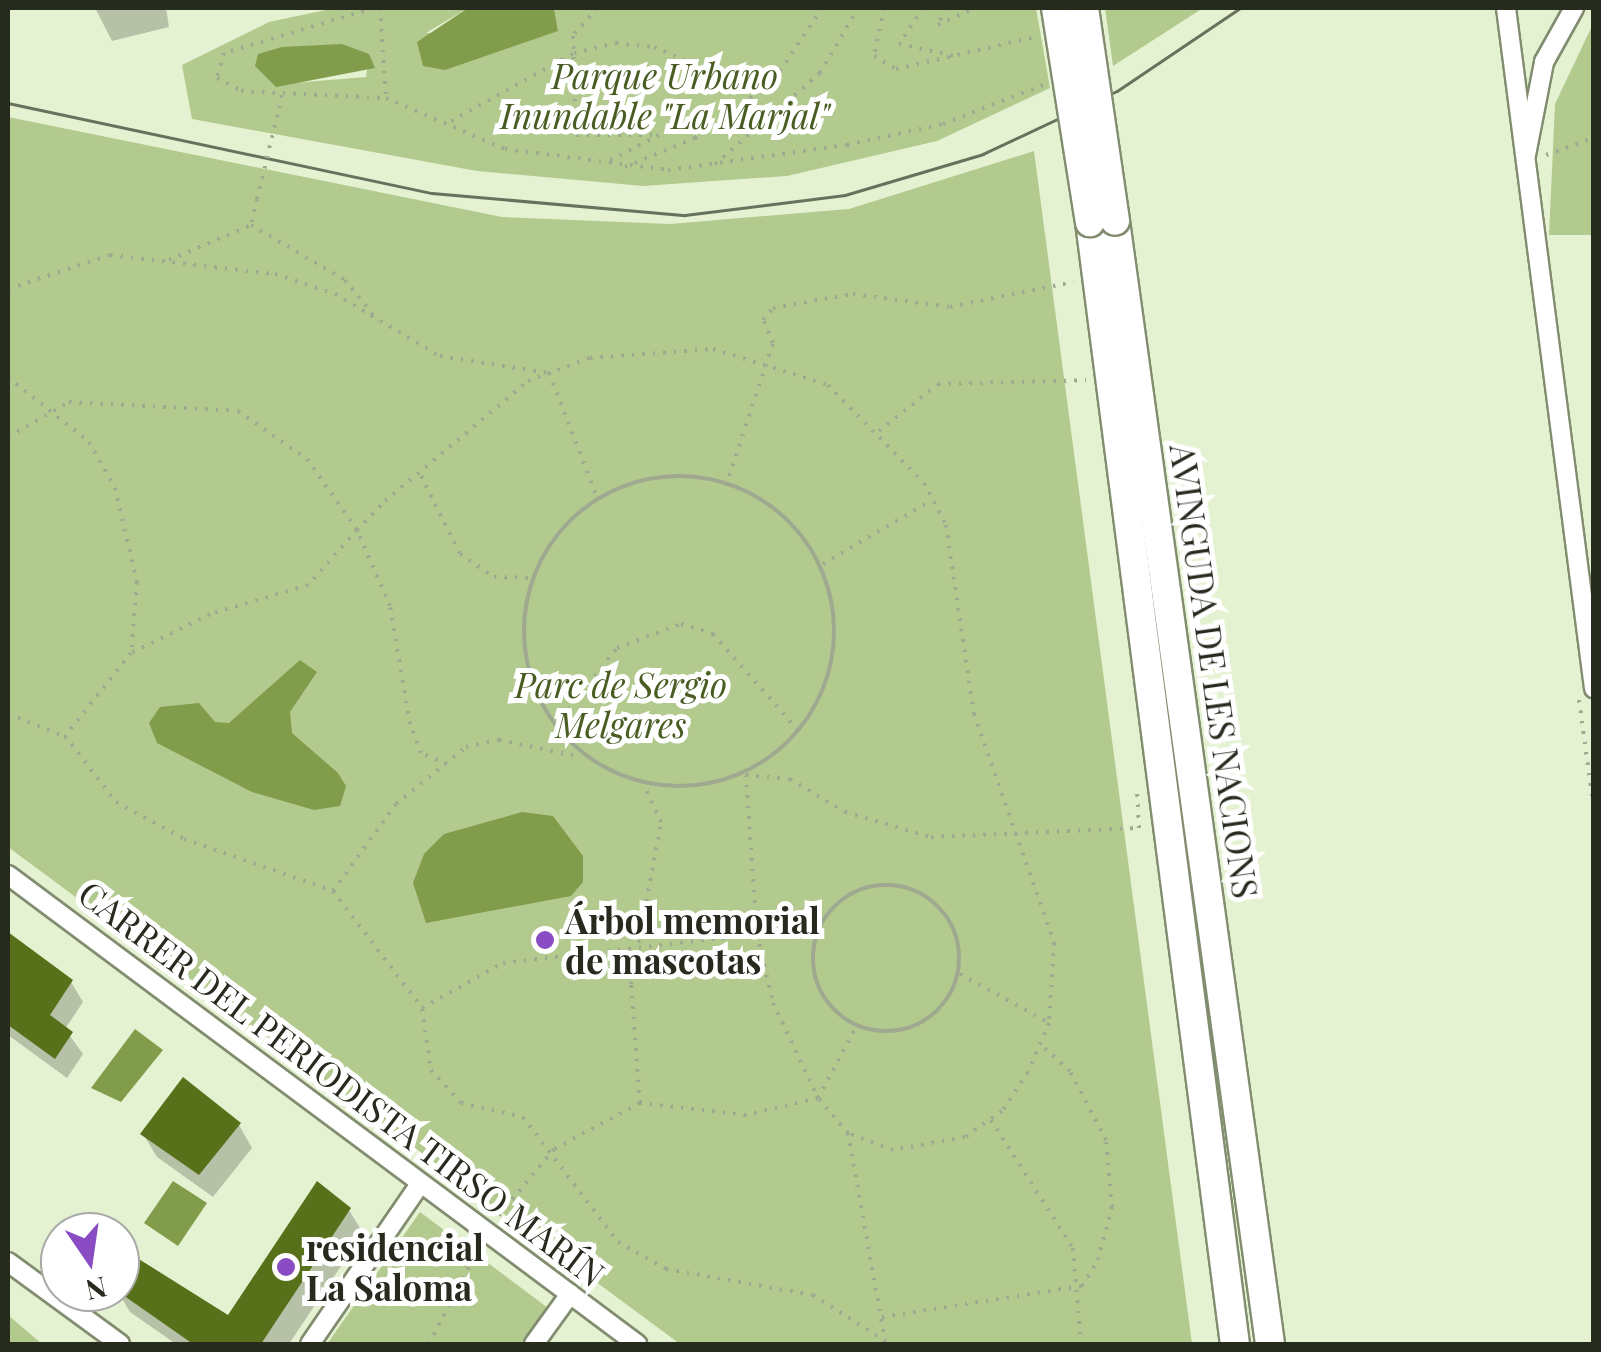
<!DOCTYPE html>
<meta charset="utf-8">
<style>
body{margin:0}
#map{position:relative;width:1601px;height:1352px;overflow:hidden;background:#e5f2d1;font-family:"Playfair Display",serif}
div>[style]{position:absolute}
.green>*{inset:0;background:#b3ca8f}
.water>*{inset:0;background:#819c4a}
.shadow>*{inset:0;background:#0003}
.building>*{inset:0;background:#57711a}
.path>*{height:4px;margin-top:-2px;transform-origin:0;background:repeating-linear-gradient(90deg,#9fa990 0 2.5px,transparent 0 10.5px)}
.path>.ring{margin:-2px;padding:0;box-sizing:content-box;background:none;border:4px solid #9fa990;border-radius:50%}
.roads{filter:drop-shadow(2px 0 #828d70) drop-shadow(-2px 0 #828d70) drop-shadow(0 2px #828d70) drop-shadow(0 -2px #828d70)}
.street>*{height:18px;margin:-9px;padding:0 9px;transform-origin:9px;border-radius:9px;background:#fff}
.secondary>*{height:28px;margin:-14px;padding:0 14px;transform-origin:14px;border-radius:14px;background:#fff}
.tram>*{height:2.5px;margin:-1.25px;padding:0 1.25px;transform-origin:1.25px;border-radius:1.25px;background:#69715d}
.path-bridge>*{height:4px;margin-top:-2px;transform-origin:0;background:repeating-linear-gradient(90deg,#9fa990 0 2.5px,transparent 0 10.5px)}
.bridges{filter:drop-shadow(2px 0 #828d70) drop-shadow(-2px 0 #828d70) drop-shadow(0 2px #828d70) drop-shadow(0 -2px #828d70)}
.secondary-bridge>*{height:28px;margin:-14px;padding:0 14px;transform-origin:14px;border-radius:14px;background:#fff}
.dots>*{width:28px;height:28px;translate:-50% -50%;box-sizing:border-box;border:5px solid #fff;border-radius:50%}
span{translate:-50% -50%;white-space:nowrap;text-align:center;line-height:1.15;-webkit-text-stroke:10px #fff;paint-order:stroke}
.park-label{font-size:35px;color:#495c21;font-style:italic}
.street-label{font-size:35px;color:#262b1e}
.poi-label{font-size:35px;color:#262b1e;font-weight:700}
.left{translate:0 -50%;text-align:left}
.frame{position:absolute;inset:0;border:10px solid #262b1e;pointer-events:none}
.north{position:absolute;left:40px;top:1212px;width:100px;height:100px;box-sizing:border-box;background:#fff;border:2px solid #a8aaa5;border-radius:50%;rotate:167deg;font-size:28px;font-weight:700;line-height:40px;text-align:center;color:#262b1e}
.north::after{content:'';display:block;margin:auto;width:35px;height:45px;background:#894cc2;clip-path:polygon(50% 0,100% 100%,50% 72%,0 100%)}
</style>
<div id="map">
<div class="green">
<div style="clip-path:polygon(evenodd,335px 8px,468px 8px,426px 33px,558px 31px,554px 8px,1036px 8px,1050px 88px,937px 141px,787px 176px,643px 186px,477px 171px,192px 119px,182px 65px,269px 22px,335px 8px,369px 54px,366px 77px,292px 83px,369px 54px)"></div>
<div style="clip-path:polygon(1105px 8px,1203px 8px,1113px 66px)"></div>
<div style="clip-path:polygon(1593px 24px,1593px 235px,1549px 235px,1555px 104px)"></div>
<div style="clip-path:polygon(8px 117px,502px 217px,670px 224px,849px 209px,1034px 151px,1192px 1344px,680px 1344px,8px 847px)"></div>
<div style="clip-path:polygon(420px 1212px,548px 1308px,523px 1344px,327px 1344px)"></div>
<div style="clip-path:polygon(8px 1315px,42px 1344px,8px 1344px)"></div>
</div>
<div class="water">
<div style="clip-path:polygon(468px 8px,554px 8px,558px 31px,445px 70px,423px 66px,417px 42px)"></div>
<div style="clip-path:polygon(342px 44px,369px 54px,375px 68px,276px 87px,255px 66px,258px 54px,282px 47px)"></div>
<div style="clip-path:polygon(300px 660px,317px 672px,290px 712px,292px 733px,338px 773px,346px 786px,340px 806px,314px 810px,252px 792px,157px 743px,149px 723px,160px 707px,199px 703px,215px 722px,229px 723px)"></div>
<div style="clip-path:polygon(522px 812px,553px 816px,583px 856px,583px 882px,571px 896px,426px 923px,413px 883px,424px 854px,444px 834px)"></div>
<div style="clip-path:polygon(135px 1029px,163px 1050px,121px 1102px,91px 1088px)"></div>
<div style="clip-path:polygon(173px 1181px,207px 1203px,178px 1246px,144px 1223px)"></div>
</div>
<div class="shadow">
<div style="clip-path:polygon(95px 8px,166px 8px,169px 27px,112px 41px)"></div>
<div style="clip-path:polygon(8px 935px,71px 982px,83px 1002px,65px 1029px,83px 1054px,67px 1078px,8px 1035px)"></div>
<div style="clip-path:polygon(239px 1125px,252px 1148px,213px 1197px,157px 1157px,143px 1134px)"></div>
<div style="clip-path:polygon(349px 1210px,363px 1233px,289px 1344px,176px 1344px,130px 1312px,118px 1292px,135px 1259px,228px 1319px)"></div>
</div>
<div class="building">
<div style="clip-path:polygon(8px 932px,73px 980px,50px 1015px,73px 1032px,55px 1059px,8px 1025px)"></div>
<div style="clip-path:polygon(183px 1077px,241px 1123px,199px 1175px,140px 1134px)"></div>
<div style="clip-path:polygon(317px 1181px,351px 1208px,261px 1344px,193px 1344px,120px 1293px,134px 1256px,228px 1315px)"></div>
</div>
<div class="path">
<div style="left:374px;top:8px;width:157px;rotate:163.3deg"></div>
<div style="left:224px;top:53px;width:26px;rotate:106deg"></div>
<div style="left:217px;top:78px;width:27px;rotate:28deg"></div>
<div style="left:241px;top:91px;width:145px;rotate:2.8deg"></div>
<div style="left:386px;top:98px;width:129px;rotate:23.2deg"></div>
<div style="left:505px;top:149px;width:164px;rotate:7.3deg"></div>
<div style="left:668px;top:170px;width:181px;rotate:-8deg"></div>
<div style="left:847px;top:145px;width:98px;rotate:-12.3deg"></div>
<div style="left:943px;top:124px;width:107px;rotate:-21.3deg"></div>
<div style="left:380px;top:8px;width:90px;rotate:86.2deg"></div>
<div style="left:597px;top:8px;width:37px;rotate:131deg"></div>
<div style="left:573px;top:36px;width:99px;rotate:88.3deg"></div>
<div style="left:576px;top:135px;width:83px"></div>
<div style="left:659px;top:135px;width:63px;rotate:152.6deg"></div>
<div style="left:884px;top:8px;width:49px;rotate:101.8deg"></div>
<div style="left:874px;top:56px;width:26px;rotate:31deg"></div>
<div style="left:896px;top:69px;width:143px;rotate:-13deg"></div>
<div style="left:923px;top:8px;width:43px;rotate:123.7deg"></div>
<div style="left:899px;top:44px;width:57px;rotate:12.1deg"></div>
<div style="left:945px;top:8px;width:18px;rotate:112deg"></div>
<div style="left:938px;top:25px;width:40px;rotate:-25deg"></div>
<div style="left:279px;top:108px;width:15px;rotate:-79deg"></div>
<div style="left:451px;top:121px;width:141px;rotate:-28.9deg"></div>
<div style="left:574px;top:53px;width:43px;rotate:-13.4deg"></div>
<div style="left:616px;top:43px;width:38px;rotate:6deg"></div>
<div style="left:654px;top:47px;width:113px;rotate:22.9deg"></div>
<div style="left:1546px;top:155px;width:51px;rotate:-19.5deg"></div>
<div style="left:715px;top:164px;width:139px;rotate:-40.9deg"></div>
<div style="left:820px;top:73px;width:75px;rotate:-59.7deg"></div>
<div style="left:625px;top:167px;width:76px;rotate:-22.5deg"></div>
<div style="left:695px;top:138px;width:57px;rotate:-35.1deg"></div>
<div style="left:742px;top:105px;width:51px;rotate:-41.8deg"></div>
<div style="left:780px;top:71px;width:76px;rotate:-56.3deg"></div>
<div style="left:257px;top:199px;width:27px;rotate:103deg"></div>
<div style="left:251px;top:225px;width:109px;rotate:30.3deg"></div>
<div style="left:345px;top:280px;width:53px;rotate:51.2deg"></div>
<div style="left:169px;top:260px;width:89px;rotate:-23.1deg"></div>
<div style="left:8px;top:289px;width:108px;rotate:-18.4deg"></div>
<div style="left:110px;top:255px;width:166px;rotate:6.6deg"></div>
<div style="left:275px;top:274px;width:63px;rotate:18.4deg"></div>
<div style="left:335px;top:294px;width:122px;rotate:30.6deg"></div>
<div style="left:440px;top:356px;width:110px;rotate:8.9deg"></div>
<div style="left:549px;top:373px;width:130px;rotate:68.8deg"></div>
<div style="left:8px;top:377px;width:104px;rotate:38.7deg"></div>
<div style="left:89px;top:442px;width:53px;rotate:60.5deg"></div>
<div style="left:115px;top:488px;width:97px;rotate:76.8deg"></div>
<div style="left:137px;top:582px;width:71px;rotate:94.8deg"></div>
<div style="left:879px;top:431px;width:75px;rotate:-38.5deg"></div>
<div style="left:938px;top:384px;width:148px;rotate:-1.5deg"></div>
<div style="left:8px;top:437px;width:70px;rotate:-29.8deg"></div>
<div style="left:69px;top:402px;width:169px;rotate:3deg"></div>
<div style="left:238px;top:411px;width:84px;rotate:34.8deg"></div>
<div style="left:307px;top:459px;width:87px;rotate:54.8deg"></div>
<div style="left:357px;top:530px;width:74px;rotate:131.7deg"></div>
<div style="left:308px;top:585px;width:102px;rotate:163.5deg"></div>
<div style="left:210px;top:614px;width:88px;rotate:153.7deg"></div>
<div style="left:131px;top:653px;width:106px;rotate:128.5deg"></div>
<div style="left:65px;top:736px;width:83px;rotate:52.3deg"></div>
<div style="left:116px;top:802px;width:77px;rotate:28.6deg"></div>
<div style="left:184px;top:839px;width:158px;rotate:19.2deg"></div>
<div style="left:333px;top:891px;width:147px;rotate:52.7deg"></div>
<div style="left:422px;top:1008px;width:93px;rotate:-29.1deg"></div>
<div style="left:503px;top:963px;width:256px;rotate:-6.5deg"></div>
<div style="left:757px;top:934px;width:71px;rotate:76.9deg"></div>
<div style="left:773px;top:1003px;width:105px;rotate:64.7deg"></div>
<div style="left:818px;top:1098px;width:74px;rotate:166.7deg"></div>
<div style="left:746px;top:1115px;width:107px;rotate:-173.5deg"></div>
<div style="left:640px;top:1103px;width:98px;rotate:151.9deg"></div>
<div style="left:554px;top:1149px;width:89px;rotate:129.6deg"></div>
<div class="ring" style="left:524px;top:476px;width:306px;height:306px"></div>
<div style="left:421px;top:476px;width:87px;rotate:63.4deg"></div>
<div style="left:460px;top:554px;width:41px;rotate:34.1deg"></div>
<div style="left:494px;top:577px;width:39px;rotate:1deg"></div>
<div style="left:726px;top:486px;width:151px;rotate:-71.8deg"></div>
<div style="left:773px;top:343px;width:25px;rotate:-113deg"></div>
<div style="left:763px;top:320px;width:16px;rotate:-50deg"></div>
<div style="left:773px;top:308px;width:81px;rotate:-9.9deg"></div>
<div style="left:853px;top:294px;width:98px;rotate:7.6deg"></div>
<div style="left:950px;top:307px;width:126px;rotate:-11.5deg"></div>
<div style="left:823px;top:564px;width:121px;rotate:-30.4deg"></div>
<div style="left:1579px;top:700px;width:110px;rotate:82.2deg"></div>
<div style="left:8px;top:714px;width:60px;rotate:21.4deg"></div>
<div style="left:556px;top:726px;width:99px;rotate:-52deg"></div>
<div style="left:617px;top:648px;width:68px;rotate:-20.6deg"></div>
<div style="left:681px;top:624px;width:34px;rotate:17deg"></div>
<div style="left:713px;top:634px;width:127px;rotate:48.5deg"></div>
<div style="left:447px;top:764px;width:28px;rotate:-157deg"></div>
<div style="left:421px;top:753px;width:31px;rotate:-111deg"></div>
<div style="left:410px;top:724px;width:120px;rotate:-99.6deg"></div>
<div style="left:390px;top:606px;width:83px;rotate:-113.5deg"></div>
<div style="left:357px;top:530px;width:40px;rotate:-46deg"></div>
<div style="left:385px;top:501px;width:187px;rotate:-40deg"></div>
<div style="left:528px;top:381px;width:66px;rotate:-20.4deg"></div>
<div style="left:590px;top:358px;width:123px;rotate:-4.2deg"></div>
<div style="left:713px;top:349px;width:121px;rotate:17.4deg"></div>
<div style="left:828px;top:385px;width:137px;rotate:45.6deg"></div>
<div style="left:924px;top:483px;width:47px;rotate:62.4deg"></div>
<div style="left:946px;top:525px;width:191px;rotate:81.6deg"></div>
<div style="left:974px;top:714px;width:243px;rotate:70.7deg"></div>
<div style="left:1054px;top:943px;width:80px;rotate:93.6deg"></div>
<div style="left:1049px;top:1023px;width:53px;rotate:113.2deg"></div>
<div style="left:1028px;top:1072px;width:47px;rotate:123.7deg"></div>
<div style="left:1002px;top:1111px;width:45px;rotate:144.9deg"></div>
<div style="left:965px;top:1137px;width:73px;rotate:169.8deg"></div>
<div style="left:893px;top:1150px;width:48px;rotate:-159.3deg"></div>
<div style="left:848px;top:1133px;width:46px;rotate:-130.6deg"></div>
<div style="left:818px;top:1098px;width:81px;rotate:-61.8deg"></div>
<div class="ring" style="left:813px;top:885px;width:142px;height:142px"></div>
<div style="left:333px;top:891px;width:107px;rotate:-54.1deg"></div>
<div style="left:396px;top:804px;width:90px;rotate:-39.2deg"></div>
<div style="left:466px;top:747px;width:34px;rotate:-12deg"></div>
<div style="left:499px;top:740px;width:84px;rotate:11.7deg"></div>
<div style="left:816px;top:928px;width:59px;rotate:174.2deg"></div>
<div style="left:757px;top:934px;width:159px;rotate:-94deg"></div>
<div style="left:746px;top:775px;width:44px;rotate:5.2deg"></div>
<div style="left:790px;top:779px;width:64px;rotate:31deg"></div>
<div style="left:845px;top:812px;width:90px;rotate:16.2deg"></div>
<div style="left:931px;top:837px;width:208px;rotate:-2.5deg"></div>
<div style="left:1139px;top:828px;width:35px;rotate:-93deg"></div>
<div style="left:960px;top:974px;width:102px;rotate:28.8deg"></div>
<div style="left:422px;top:1009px;width:62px;rotate:81.6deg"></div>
<div style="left:431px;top:1070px;width:45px;rotate:47.7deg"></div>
<div style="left:461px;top:1103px;width:64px;rotate:12.7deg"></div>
<div style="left:523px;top:1117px;width:157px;rotate:52.8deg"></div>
<div style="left:618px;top:1242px;width:55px;rotate:29.4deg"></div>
<div style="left:666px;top:1269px;width:149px;rotate:10deg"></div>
<div style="left:813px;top:1295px;width:91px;rotate:32.5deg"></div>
<div style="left:640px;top:1103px;width:119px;rotate:-94.3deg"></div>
<div style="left:631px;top:984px;width:165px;rotate:-79.5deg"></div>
<div style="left:661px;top:822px;width:41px;rotate:-114.7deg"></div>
<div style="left:991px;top:1120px;width:152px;rotate:57.4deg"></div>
<div style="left:1073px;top:1248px;width:96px;rotate:85.2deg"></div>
<div style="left:848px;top:1133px;width:205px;rotate:79.9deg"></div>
<div style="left:882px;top:1317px;width:202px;rotate:-8.8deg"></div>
<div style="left:1082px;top:1286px;width:31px;rotate:-58deg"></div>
<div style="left:1098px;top:1260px;width:55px;rotate:-75.2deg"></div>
<div style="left:1112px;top:1207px;width:67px;rotate:-95.1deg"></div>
<div style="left:1106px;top:1140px;width:78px;rotate:-117.6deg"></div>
<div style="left:1070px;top:1071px;width:40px;rotate:-138deg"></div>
<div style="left:429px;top:1344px;width:109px;rotate:-62.7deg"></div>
</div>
<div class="roads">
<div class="street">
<div style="left:1506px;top:8px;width:686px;rotate:82.63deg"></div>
<div style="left:1526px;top:155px;width:95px;rotate:-79deg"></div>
<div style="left:1544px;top:62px;width:62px;rotate:-60.9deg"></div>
<div style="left:8px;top:875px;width:785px;rotate:36.71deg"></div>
<div style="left:8px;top:1262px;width:139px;rotate:36.2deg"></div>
<div style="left:310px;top:1344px;width:194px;rotate:-55.5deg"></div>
<div style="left:534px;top:1344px;width:62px;rotate:-54.2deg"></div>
</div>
<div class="secondary">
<div style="left:1115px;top:221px;width:1134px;rotate:82.14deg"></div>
<div style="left:1090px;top:222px;width:1131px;rotate:82.64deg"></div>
</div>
</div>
<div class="tram">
<div style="left:8px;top:103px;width:433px;rotate:12deg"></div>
<div style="left:432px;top:193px;width:254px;rotate:5deg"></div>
<div style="left:685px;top:215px;width:161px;rotate:-7.1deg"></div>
<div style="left:845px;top:195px;width:144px;rotate:-16.5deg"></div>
<div style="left:983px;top:154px;width:148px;rotate:-25.2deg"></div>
<div style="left:1117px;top:91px;width:148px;rotate:-34deg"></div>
</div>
<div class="path-bridge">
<div style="left:257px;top:199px;width:94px;rotate:-76.4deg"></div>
</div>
<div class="bridges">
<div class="secondary-bridge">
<div style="left:1056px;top:8px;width:217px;rotate:81deg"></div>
<div style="left:1084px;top:8px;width:215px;rotate:81.7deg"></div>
</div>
</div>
<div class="dots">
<div style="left:545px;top:940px;background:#894cc2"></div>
<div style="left:286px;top:1267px;background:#894cc2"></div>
</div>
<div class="park-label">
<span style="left:665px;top:95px">Parque Urbano<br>Inundable "La Marjal"</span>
<span style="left:621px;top:704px">Parc de Sergio<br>Melgares</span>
</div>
<div class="street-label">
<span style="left:1215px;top:671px;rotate:82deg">AVINGUDA DE LES NACIONS</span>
<span style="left:342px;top:1083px;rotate:37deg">CARRER DEL PERIODISTA TIRSO MARÍN</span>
</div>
<div class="poi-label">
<span class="left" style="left:565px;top:940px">Árbol memorial<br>de mascotas</span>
<span class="left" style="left:306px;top:1267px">residencial<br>La Saloma</span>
</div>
<div class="frame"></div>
<div class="north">N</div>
</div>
